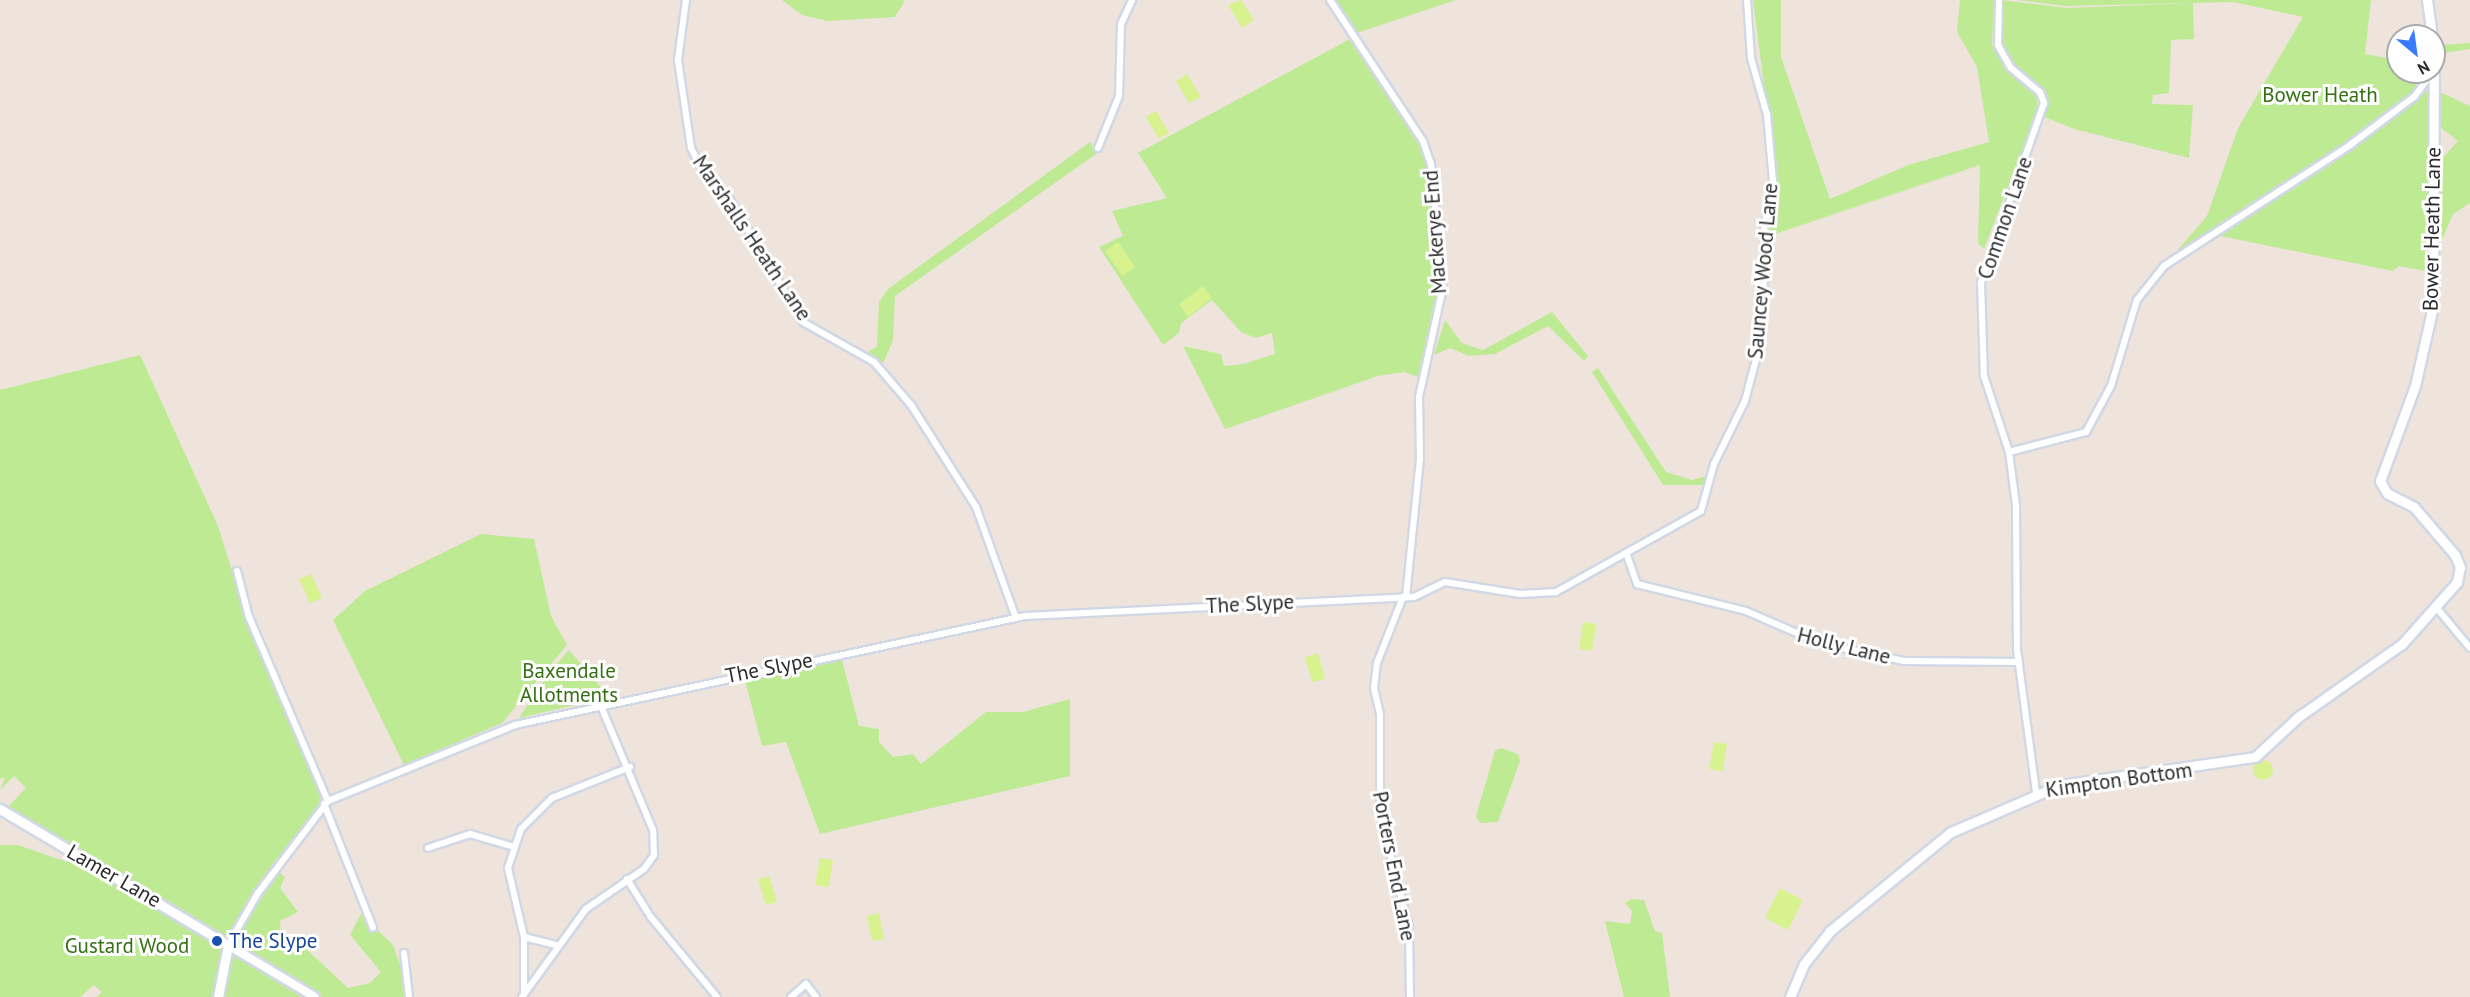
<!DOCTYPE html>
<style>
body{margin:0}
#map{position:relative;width:2470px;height:997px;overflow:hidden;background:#eee4dc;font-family:"PT Sans",sans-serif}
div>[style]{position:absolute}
.green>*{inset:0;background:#beea94}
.pitch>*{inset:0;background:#d7f28f}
.round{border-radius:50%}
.roads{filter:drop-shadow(2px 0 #d1d8e5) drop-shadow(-2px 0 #d1d8e5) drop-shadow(0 2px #d1d8e5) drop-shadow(0 -2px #d1d8e5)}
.minor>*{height:6px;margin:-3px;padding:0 3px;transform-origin:3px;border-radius:3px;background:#fff}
.tertiary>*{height:8px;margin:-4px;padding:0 4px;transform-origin:4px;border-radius:4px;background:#fff}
.secondary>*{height:9px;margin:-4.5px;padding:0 4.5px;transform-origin:4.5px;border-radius:4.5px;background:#fff}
.dots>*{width:16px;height:16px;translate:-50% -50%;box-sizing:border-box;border:3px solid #fff;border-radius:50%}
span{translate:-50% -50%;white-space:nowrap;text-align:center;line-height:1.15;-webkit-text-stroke:6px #fff;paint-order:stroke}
.park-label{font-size:21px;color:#347013}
.street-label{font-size:21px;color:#2b2b2b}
.transit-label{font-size:21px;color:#164399}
.left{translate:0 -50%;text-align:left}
.north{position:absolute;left:2386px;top:24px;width:60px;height:60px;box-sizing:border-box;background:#fff;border:2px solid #aaa;border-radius:50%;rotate:151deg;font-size:16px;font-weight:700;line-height:24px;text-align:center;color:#2b2b2b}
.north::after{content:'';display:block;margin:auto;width:21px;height:27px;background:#397bff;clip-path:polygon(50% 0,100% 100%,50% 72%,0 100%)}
</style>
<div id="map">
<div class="green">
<div style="clip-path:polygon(782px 0,903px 0,904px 2px,895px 17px,828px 21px,802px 15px)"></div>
<div style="clip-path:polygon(1333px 0,1456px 0,1354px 34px)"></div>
<div style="clip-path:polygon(1753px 0,1781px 0,1781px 57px,1830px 199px,1908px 165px,1989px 142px,1977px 67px,1957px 32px,1960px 0,1994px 0,1992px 45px,2036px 94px,2038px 109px,1984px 249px,1978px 243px,1980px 165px,1766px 237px,1776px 178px)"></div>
<div style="clip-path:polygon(2001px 0,2067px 8px,2193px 3px,2194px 39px,2171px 40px,2169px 93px,2153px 95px,2152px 104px,2193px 105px,2189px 158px,2074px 129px,2042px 116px,2047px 93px,2011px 66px,2000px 39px)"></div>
<div style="clip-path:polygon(2018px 0,2371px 0,2365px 54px,2398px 60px,2398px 72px,2428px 72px,2420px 87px,2329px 157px,2170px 259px,2207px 216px,2238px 128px,2303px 17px,2233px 2px,2066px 6px)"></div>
<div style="clip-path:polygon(2430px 0,2441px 45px,2470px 43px,2470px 49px,2437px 54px)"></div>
<div style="clip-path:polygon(1352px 38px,1425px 154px,1437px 289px,1418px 377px,1404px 372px,1378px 376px,1225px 429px,1183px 346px,1221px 354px,1224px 366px,1243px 364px,1275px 354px,1272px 333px,1256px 338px,1241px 332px,1212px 300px,1181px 323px,1179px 333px,1163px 345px,1099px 247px,1123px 236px,1112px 211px,1167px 198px,1138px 153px)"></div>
<div style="clip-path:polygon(2422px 90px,2431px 93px,2425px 271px,2399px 266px,2393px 271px,2220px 236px,2333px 161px)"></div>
<div style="clip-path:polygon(2438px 91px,2470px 106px,2470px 203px,2453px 214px,2433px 261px,2436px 165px,2458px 141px,2441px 128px)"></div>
<div style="clip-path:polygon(1090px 142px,1096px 154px,895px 296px,893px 341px,882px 365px,867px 353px,877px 346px,879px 302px,888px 289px)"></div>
<div style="clip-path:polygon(1552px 312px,1588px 356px,1584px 361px,1548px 326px,1495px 354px,1469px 356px,1450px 348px,1434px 355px,1445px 320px,1462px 343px,1483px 350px)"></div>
<div style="clip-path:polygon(140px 355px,218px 526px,244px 609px,324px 799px,272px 865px,226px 937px,6px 809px,26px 788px,14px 776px,0 790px,5px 777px,0 779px,0 390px)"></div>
<div style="clip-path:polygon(1598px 368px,1666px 472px,1692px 480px,1706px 476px,1707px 485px,1663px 485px,1592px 372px)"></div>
<div style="clip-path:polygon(481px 534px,534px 539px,551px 616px,567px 645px,502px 723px,404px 765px,333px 620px,365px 591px)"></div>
<div style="clip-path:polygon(569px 650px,609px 697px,519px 718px,551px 670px)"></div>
<div style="clip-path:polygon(841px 656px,859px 726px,879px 729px,879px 742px,893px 757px,913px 754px,921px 764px,986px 712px,1023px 712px,1070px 699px,1070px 776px,820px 834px,786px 742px,762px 746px,744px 676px)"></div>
<div style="clip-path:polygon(1501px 748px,1518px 754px,1520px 761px,1498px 822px,1480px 823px,1476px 816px,1495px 751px)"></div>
<div style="clip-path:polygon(0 845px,18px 845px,67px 862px,67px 852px,221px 945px,224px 952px,215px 997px,96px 997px,102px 992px,94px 985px,80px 997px,0 997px)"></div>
<div style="clip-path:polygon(278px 871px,285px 877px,280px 888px,298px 912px,280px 921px,282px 949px,304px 947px,348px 988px,370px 983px,381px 972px,350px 935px,361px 914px,393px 945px,412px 997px,320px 997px,233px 945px)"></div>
<div style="clip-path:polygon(1631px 899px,1644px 900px,1655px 931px,1662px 933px,1670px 997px,1624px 997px,1605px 921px,1630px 924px,1632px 911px,1625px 903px)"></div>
<div style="clip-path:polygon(234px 953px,309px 997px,220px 997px,229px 954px)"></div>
</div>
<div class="pitch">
<div style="clip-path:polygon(1241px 0,1254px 20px,1242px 28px,1228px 5px)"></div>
<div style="clip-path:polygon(1187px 74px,1201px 97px,1189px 103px,1176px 81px)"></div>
<div style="clip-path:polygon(1156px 111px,1169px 133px,1159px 139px,1146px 117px)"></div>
<div style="clip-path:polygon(1118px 242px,1135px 267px,1122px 276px,1105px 251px)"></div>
<div style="clip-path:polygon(1203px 286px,1212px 298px,1188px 317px,1179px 304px)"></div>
<div style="clip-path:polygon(311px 574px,322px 598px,310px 603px,299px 579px)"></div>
<div style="clip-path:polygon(1583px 622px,1596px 624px,1592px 651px,1579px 649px)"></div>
<div style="clip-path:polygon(1318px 653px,1325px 679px,1312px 682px,1305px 657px)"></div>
<div style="clip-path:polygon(1714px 742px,1727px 744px,1723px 771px,1709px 769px)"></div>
<div class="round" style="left:2253px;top:760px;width:20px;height:20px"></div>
<div style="clip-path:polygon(820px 858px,833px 860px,829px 887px,815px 885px)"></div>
<div style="clip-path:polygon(769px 876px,777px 902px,766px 905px,758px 879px)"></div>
<div style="clip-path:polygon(1780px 888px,1803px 900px,1788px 930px,1765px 918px)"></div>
<div style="clip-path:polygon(879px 913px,884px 939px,872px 941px,867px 916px)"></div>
</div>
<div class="roads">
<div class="minor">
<div style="left:686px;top:0;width:61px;rotate:97.6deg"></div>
<div style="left:678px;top:60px;width:89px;rotate:81.6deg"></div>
<div style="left:691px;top:148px;width:33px;rotate:63deg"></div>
<div style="left:706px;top:177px;width:33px;rotate:44deg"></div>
<div style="left:730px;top:200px;width:142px;rotate:59.1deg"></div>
<div style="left:803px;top:322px;width:81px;rotate:29.4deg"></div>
<div style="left:874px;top:362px;width:57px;rotate:49.3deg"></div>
<div style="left:911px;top:405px;width:121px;rotate:57.5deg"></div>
<div style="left:976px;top:507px;width:118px;rotate:70.2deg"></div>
<div style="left:1330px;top:0;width:169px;rotate:56.6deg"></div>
<div style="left:1423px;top:141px;width:24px;rotate:71deg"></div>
<div style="left:1431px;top:164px;width:124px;rotate:84.4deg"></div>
<div style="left:1443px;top:287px;width:113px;rotate:102.3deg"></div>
<div style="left:1419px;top:397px;width:62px;rotate:89.1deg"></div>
<div style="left:1420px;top:459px;width:139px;rotate:95.8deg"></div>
<div style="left:1999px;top:0;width:45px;rotate:91.3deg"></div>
<div style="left:1998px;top:45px;width:26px;rotate:61deg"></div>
<div style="left:2011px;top:68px;width:38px;rotate:40deg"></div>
<div style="left:2040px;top:92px;width:12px;rotate:70deg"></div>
<div style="left:2044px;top:103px;width:191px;rotate:109.3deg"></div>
<div style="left:1981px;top:283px;width:93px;rotate:88.2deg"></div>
<div style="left:1984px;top:376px;width:80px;rotate:71.8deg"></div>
<div style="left:1098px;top:148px;width:56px;rotate:-68deg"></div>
<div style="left:1119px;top:96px;width:72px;rotate:-88.4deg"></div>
<div style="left:1121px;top:24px;width:26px;rotate:-65deg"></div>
<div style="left:1627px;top:555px;width:31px;rotate:71deg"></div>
<div style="left:1637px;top:584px;width:112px;rotate:13.9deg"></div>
<div style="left:1746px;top:611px;width:83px;rotate:23.5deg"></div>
<div style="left:1822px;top:644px;width:84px;rotate:11.7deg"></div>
<div style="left:1904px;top:661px;width:115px;rotate:0.5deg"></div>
<div style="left:237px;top:571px;width:48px;rotate:75.4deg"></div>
<div style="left:249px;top:617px;width:200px;rotate:66.8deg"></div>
<div style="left:1403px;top:597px;width:71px;rotate:111.5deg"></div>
<div style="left:1377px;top:663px;width:25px;rotate:97deg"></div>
<div style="left:1374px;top:688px;width:27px;rotate:77deg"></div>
<div style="left:1380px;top:714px;width:100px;rotate:90deg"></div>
<div style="left:1380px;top:814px;width:117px;rotate:75.6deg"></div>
<div style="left:1409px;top:927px;width:70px;rotate:89.2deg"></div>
<div style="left:2436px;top:607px;width:53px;rotate:50.3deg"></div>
<div style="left:2036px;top:792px;width:144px;rotate:-97.6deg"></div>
<div style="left:2017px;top:649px;width:144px;rotate:-90.4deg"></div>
<div style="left:2016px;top:505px;width:53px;rotate:-97.5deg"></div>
<div style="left:2009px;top:452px;width:80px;rotate:-14.6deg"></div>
<div style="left:2086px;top:432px;width:52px;rotate:-61.5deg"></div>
<div style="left:2111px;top:386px;width:90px;rotate:-73.2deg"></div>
<div style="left:2137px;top:300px;width:43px;rotate:-51.5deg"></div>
<div style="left:2164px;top:266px;width:222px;rotate:-33deg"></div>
<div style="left:2350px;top:145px;width:80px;rotate:-36.9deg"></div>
<div style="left:2414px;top:97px;width:30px;rotate:-53deg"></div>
<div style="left:324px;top:804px;width:133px;rotate:68.4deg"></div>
<div style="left:428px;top:848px;width:44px;rotate:-18.4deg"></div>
<div style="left:470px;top:834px;width:43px;rotate:16.3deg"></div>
<div style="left:627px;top:879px;width:39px;rotate:58deg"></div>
<div style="left:650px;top:916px;width:105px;rotate:50.4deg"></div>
<div style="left:524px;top:937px;width:71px;rotate:-103.1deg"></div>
<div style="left:508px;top:868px;width:41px;rotate:-71.6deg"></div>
<div style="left:521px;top:829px;width:44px;rotate:-45deg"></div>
<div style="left:552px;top:798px;width:84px;rotate:-21.7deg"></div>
<div style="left:228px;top:945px;width:60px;rotate:-60deg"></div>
<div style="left:258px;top:893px;width:116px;rotate:-52.7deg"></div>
<div style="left:328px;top:801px;width:202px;rotate:-22.1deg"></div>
<div style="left:515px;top:725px;width:522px;rotate:-12.06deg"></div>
<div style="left:1025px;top:616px;width:389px;rotate:-2.8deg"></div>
<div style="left:1414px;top:597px;width:34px;rotate:-26deg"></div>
<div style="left:1445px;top:582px;width:76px;rotate:9.1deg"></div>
<div style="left:1520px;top:594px;width:36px;rotate:-3deg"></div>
<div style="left:1556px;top:592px;width:166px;rotate:-29.2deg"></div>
<div style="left:1701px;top:511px;width:49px;rotate:-74.5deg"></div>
<div style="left:1714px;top:464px;width:70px;rotate:-63.8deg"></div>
<div style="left:1745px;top:401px;width:70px;rotate:-75.2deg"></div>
<div style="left:1763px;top:333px;width:103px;rotate:-89.4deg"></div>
<div style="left:1764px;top:230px;width:50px;rotate:-79.6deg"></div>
<div style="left:1773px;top:181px;width:66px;rotate:-95.2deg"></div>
<div style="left:1767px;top:115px;width:59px;rotate:-105.7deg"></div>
<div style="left:1751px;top:58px;width:58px;rotate:-93.9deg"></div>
<div style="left:404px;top:953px;width:44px;rotate:83.5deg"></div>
<div style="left:524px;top:991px;width:54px;rotate:-90deg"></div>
<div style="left:524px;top:937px;width:32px;rotate:14deg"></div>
<div style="left:522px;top:997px;width:109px;rotate:-54deg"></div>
<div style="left:586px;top:909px;width:70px;rotate:-34.6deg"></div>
<div style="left:644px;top:869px;width:17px;rotate:-54deg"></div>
<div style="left:654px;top:855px;width:25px;rotate:-92deg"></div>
<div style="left:653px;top:830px;width:137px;rotate:-112.8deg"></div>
<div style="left:791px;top:997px;width:20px;rotate:-41deg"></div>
<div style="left:806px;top:984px;width:16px;rotate:52deg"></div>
</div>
<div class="tertiary">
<div style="left:228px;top:945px;width:101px;rotate:30.9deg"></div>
</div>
<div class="secondary">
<div style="left:2427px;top:0;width:36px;rotate:82deg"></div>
<div style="left:0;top:809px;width:265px;rotate:30.8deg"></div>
<div style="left:228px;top:945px;width:53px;rotate:100.9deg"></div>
<div style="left:1790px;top:997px;width:36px;rotate:-67deg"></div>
<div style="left:1804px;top:964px;width:42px;rotate:-51.8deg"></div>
<div style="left:1830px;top:931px;width:156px;rotate:-39.3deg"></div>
<div style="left:1951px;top:832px;width:119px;rotate:-23.3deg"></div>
<div style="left:2060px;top:785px;width:197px;rotate:-8.2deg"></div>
<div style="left:2255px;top:757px;width:59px;rotate:-42.9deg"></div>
<div style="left:2298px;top:717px;width:127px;rotate:-35.1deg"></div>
<div style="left:2402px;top:644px;width:83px;rotate:-48.4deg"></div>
<div style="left:2457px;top:582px;width:15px;rotate:-79deg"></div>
<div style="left:2460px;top:567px;width:13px;rotate:-113deg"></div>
<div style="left:2455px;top:555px;width:63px;rotate:-130.5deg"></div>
<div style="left:2414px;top:507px;width:30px;rotate:-153deg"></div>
<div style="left:2387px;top:493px;width:14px;rotate:-120deg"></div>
<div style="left:2380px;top:481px;width:101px;rotate:-69.8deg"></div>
<div style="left:2415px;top:386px;width:82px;rotate:-77.3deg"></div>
<div style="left:2433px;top:306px;width:256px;rotate:-89.8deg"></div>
</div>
</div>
<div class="dots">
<div style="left:217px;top:941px;background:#1a4fb4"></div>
</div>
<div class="park-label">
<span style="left:2320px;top:95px">Bower Heath</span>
<span style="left:569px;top:683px">Baxendale<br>Allotments</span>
<span style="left:127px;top:946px">Gustard Wood</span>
</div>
<div class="street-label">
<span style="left:2005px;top:218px;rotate:-71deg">Common Lane</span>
<span style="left:2432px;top:229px;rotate:-89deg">Bower Heath Lane</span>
<span style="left:1435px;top:232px;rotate:-94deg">Mackerye End</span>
<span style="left:752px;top:238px;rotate:56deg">Marshalls Heath Lane</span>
<span style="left:1763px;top:271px;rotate:-85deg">Sauncey Wood Lane</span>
<span style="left:1250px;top:604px;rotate:-3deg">The Slype</span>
<span style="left:1844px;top:646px;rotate:14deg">Holly Lane</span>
<span style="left:769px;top:668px;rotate:-11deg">The Slype</span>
<span style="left:2119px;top:780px;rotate:-8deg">Kimpton Bottom</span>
<span style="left:1394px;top:866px;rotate:79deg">Porters End Lane</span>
<span style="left:114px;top:876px;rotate:30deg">Lamer Lane</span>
</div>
<div class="transit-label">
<span class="left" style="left:229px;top:941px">The Slype</span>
</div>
<div class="north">N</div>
</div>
